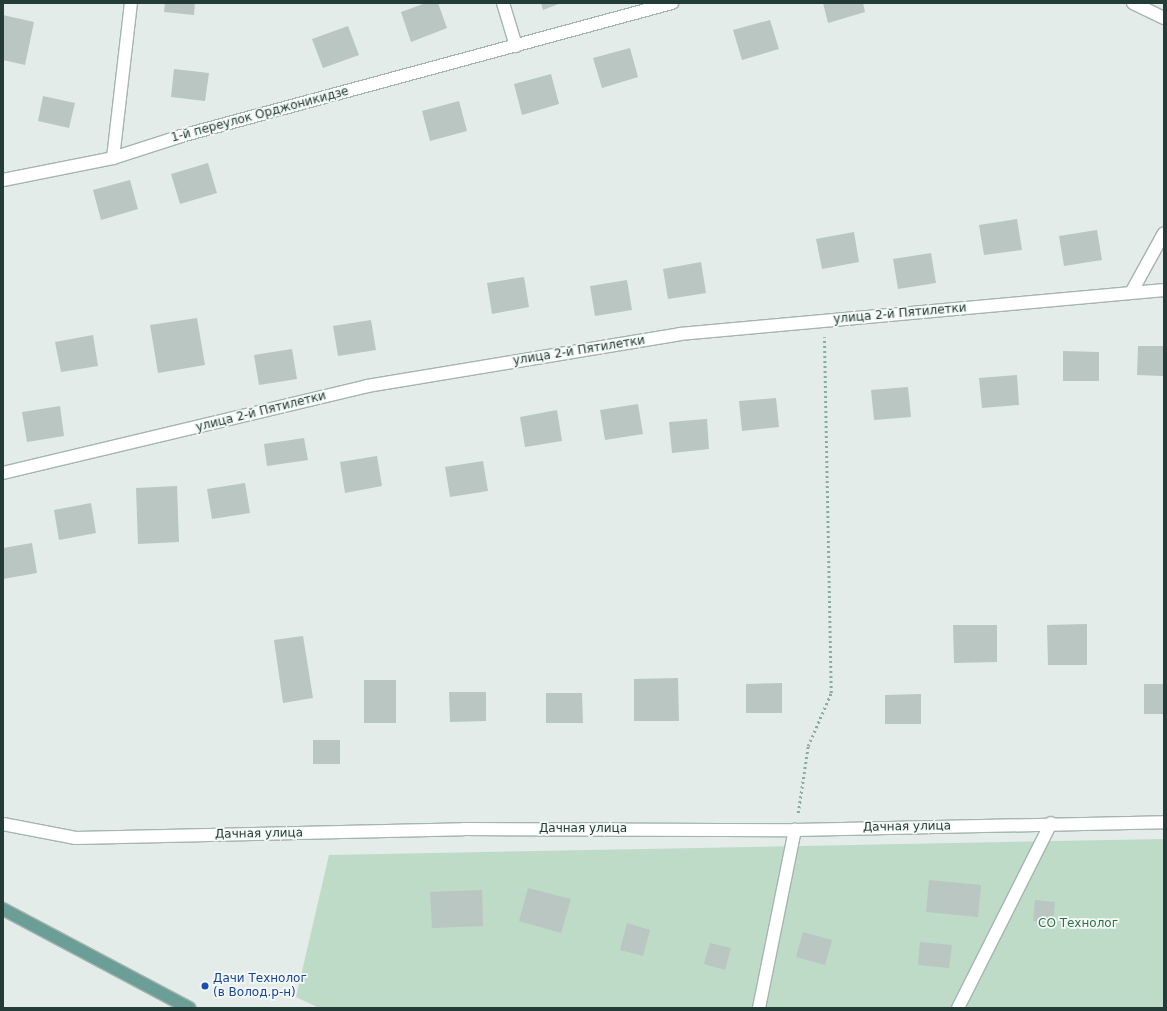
<!DOCTYPE html>
<meta charset="utf-8">
<style>
body{margin:0}
#map{position:relative;width:1167px;height:1011px;overflow:hidden;background:#e3ece9;font-family:"DejaVu Sans",sans-serif}
div>[style]{position:absolute}
.green>*{inset:0;background:#bedbc8}
.building>*{inset:0;background:#b9c6c2}
.path>*{height:2.5px;margin-top:-1.25px;transform-origin:0;background:repeating-linear-gradient(90deg,#86ada4 0 2px,transparent 0 5px)}
.roads{filter:drop-shadow(1px 0 #a6b4b0) drop-shadow(-1px 0 #a6b4b0) drop-shadow(0 1px #a6b4b0) drop-shadow(0 -1px #a6b4b0)}
.minor>*{height:12px;margin:-6px;padding:0 6px;transform-origin:6px;border-radius:6px;background:#fff}
.major>*{height:12px;margin:-6px;padding:0 6px;transform-origin:6px;border-radius:6px;background:#6b9e96}
.dots>*{width:11px;height:11px;translate:-50% -50%;box-sizing:border-box;border:2px solid #f4f9f6;border-radius:50%}
span{translate:-50% -50%;white-space:nowrap;text-align:center;line-height:1.15;-webkit-text-stroke:3.5px #f4f9f6;paint-order:stroke}
.street-label{font-size:12px;color:#243c38}
.park-label{font-size:12px;color:#31704f}
.transit-label{font-size:12px;color:#164399}
.left{translate:0 -50%;text-align:left}
.frame{position:absolute;inset:0;border:4px solid #243c38;pointer-events:none}
</style>
<div id="map">
<div class="green">
<div style="clip-path:polygon(1164px 839px,1164px 1008px,319px 1008px,296px 997px,329px 855px)"></div>
</div>
<div class="building">
<div style="clip-path:polygon(165px 3px,195px 3px,194px 15px,164px 12px)"></div>
<div style="clip-path:polygon(426px 3px,438px 3px,447px 28px,411px 42px,401px 12px)"></div>
<div style="clip-path:polygon(541px 3px,561px 3px,543px 10px)"></div>
<div style="clip-path:polygon(823px 3px,863px 3px,865px 12px,828px 23px)"></div>
<div style="clip-path:polygon(3px 15px,34px 22px,25px 65px,3px 60px)"></div>
<div style="clip-path:polygon(770px 20px,779px 49px,742px 60px,733px 30px)"></div>
<div style="clip-path:polygon(348px 26px,359px 55px,323px 68px,312px 39px)"></div>
<div style="clip-path:polygon(630px 48px,638px 77px,602px 88px,593px 58px)"></div>
<div style="clip-path:polygon(174px 69px,209px 73px,205px 101px,171px 97px)"></div>
<div style="clip-path:polygon(551px 74px,559px 104px,522px 115px,514px 84px)"></div>
<div style="clip-path:polygon(43px 96px,75px 103px,69px 128px,38px 121px)"></div>
<div style="clip-path:polygon(459px 101px,467px 131px,430px 141px,422px 111px)"></div>
<div style="clip-path:polygon(208px 163px,217px 193px,180px 204px,171px 174px)"></div>
<div style="clip-path:polygon(130px 180px,138px 209px,101px 220px,93px 190px)"></div>
<div style="clip-path:polygon(1017px 219px,1022px 250px,984px 255px,979px 225px)"></div>
<div style="clip-path:polygon(1097px 230px,1102px 260px,1064px 266px,1059px 236px)"></div>
<div style="clip-path:polygon(854px 232px,859px 262px,822px 269px,816px 239px)"></div>
<div style="clip-path:polygon(931px 253px,936px 283px,898px 289px,893px 259px)"></div>
<div style="clip-path:polygon(701px 262px,706px 293px,668px 299px,663px 269px)"></div>
<div style="clip-path:polygon(524px 277px,529px 307px,492px 314px,487px 283px)"></div>
<div style="clip-path:polygon(627px 280px,632px 310px,595px 316px,590px 286px)"></div>
<div style="clip-path:polygon(197px 318px,205px 365px,158px 373px,150px 325px)"></div>
<div style="clip-path:polygon(371px 320px,376px 350px,338px 356px,333px 326px)"></div>
<div style="clip-path:polygon(93px 335px,98px 366px,61px 372px,55px 342px)"></div>
<div style="clip-path:polygon(1138px 346px,1164px 346px,1164px 376px,1137px 375px)"></div>
<div style="clip-path:polygon(292px 349px,297px 379px,259px 385px,254px 355px)"></div>
<div style="clip-path:polygon(1063px 351px,1099px 352px,1099px 381px,1063px 381px)"></div>
<div style="clip-path:polygon(1017px 375px,1019px 405px,982px 408px,979px 378px)"></div>
<div style="clip-path:polygon(908px 387px,911px 417px,874px 420px,871px 390px)"></div>
<div style="clip-path:polygon(776px 398px,779px 427px,742px 431px,739px 401px)"></div>
<div style="clip-path:polygon(638px 404px,643px 434px,605px 440px,600px 410px)"></div>
<div style="clip-path:polygon(60px 406px,64px 436px,27px 442px,22px 412px)"></div>
<div style="clip-path:polygon(557px 410px,562px 441px,525px 447px,520px 417px)"></div>
<div style="clip-path:polygon(707px 419px,709px 449px,672px 453px,669px 422px)"></div>
<div style="clip-path:polygon(304px 438px,308px 460px,267px 466px,264px 444px)"></div>
<div style="clip-path:polygon(377px 456px,382px 486px,345px 493px,340px 462px)"></div>
<div style="clip-path:polygon(483px 461px,488px 491px,450px 497px,445px 467px)"></div>
<div style="clip-path:polygon(245px 483px,250px 513px,212px 519px,207px 489px)"></div>
<div style="clip-path:polygon(177px 486px,179px 542px,138px 544px,136px 488px)"></div>
<div style="clip-path:polygon(91px 503px,96px 533px,59px 540px,54px 510px)"></div>
<div style="clip-path:polygon(32px 543px,37px 573px,3px 579px,3px 548px)"></div>
<div style="clip-path:polygon(1087px 624px,1087px 665px,1048px 665px,1047px 625px)"></div>
<div style="clip-path:polygon(953px 625px,997px 625px,997px 662px,954px 663px)"></div>
<div style="clip-path:polygon(303px 636px,313px 698px,283px 703px,274px 640px)"></div>
<div style="clip-path:polygon(678px 678px,679px 721px,634px 721px,634px 679px)"></div>
<div style="clip-path:polygon(364px 680px,396px 680px,396px 723px,364px 723px)"></div>
<div style="clip-path:polygon(782px 683px,782px 713px,746px 713px,746px 684px)"></div>
<div style="clip-path:polygon(1144px 684px,1164px 684px,1164px 714px,1144px 714px)"></div>
<div style="clip-path:polygon(449px 692px,486px 692px,486px 721px,450px 722px)"></div>
<div style="clip-path:polygon(546px 693px,582px 693px,583px 723px,546px 723px)"></div>
<div style="clip-path:polygon(921px 694px,921px 724px,885px 724px,885px 695px)"></div>
<div style="clip-path:polygon(313px 740px,340px 740px,340px 764px,313px 764px)"></div>
<div style="clip-path:polygon(929px 880px,981px 885px,978px 917px,926px 912px)"></div>
<div style="clip-path:polygon(528px 888px,571px 899px,561px 933px,519px 921px)"></div>
<div style="clip-path:polygon(482px 890px,483px 926px,432px 928px,430px 892px)"></div>
<div style="clip-path:polygon(1035px 900px,1055px 902px,1053px 923px,1033px 921px)"></div>
<div style="clip-path:polygon(627px 923px,650px 930px,643px 956px,620px 950px)"></div>
<div style="clip-path:polygon(803px 932px,832px 940px,825px 965px,796px 957px)"></div>
<div style="clip-path:polygon(920px 942px,952px 945px,949px 968px,918px 965px)"></div>
<div style="clip-path:polygon(710px 943px,731px 948px,725px 970px,704px 964px)"></div>
</div>
<div class="path">
<div style="left:798px;top:813px;width:68px;rotate:-81.5deg"></div>
<div style="left:808px;top:746px;width:58px;rotate:-66.5deg"></div>
<div style="left:831px;top:693px;width:356px;rotate:-91.1deg"></div>
</div>
<div class="roads">
<div class="minor">
<div style="left:503px;top:3px;width:45px;rotate:73.2deg"></div>
<div style="left:1133px;top:3px;width:34px;rotate:26deg"></div>
<div style="left:113px;top:158px;width:156px;rotate:-83.4deg"></div>
<div style="left:3px;top:180px;width:112px;rotate:-11.3deg"></div>
<div style="left:113px;top:158px;width:71px;rotate:-17.9deg"></div>
<div style="left:181px;top:136px;width:509px;rotate:-15.16deg"></div>
<div style="left:1131px;top:293px;width:68px;rotate:-61.2deg"></div>
<div style="left:3px;top:473px;width:374px;rotate:-13.4deg"></div>
<div style="left:367px;top:386px;width:317px;rotate:-9.4deg"></div>
<div style="left:680px;top:334px;width:486px;rotate:-5.2deg"></div>
<div style="left:3px;top:824px;width:74px;rotate:10.9deg"></div>
<div style="left:76px;top:838px;width:388px;rotate:-1.3deg"></div>
<div style="left:464px;top:829px;width:331px;rotate:0.2deg"></div>
<div style="left:795px;top:830px;width:369px;rotate:-1.2deg"></div>
<div style="left:759px;top:1008px;width:182px;rotate:-78.6deg"></div>
<div style="left:958px;top:1008px;width:207px;rotate:-63.3deg"></div>
</div>
<div class="major">
<div style="left:3px;top:909px;width:211px;rotate:28deg"></div>
</div>
</div>
<div class="dots">
<div style="left:205px;top:986px;background:#1a4fb4"></div>
</div>
<div class="street-label">
<span style="left:260px;top:115px;rotate:-15deg">1-й переулок Орджоникидзе</span>
<span style="left:900px;top:314px;rotate:-5deg">улица 2-й Пятилетки</span>
<span style="left:579px;top:351px;rotate:-9deg">улица 2-й Пятилетки</span>
<span style="left:261px;top:412px;rotate:-14deg">улица 2-й Пятилетки</span>
<span style="left:907px;top:827px;rotate:-1deg">Дачная улица</span>
<span style="left:583px;top:829px">Дачная улица</span>
<span style="left:259px;top:834px;rotate:-1deg">Дачная улица</span>
</div>
<div class="park-label">
<span style="left:1078px;top:924px">СО Технолог</span>
</div>
<div class="transit-label">
<span class="left" style="left:213px;top:986px">Дачи Технолог<br>(в Волод.р-н)</span>
</div>
<div class="frame"></div>
</div>
